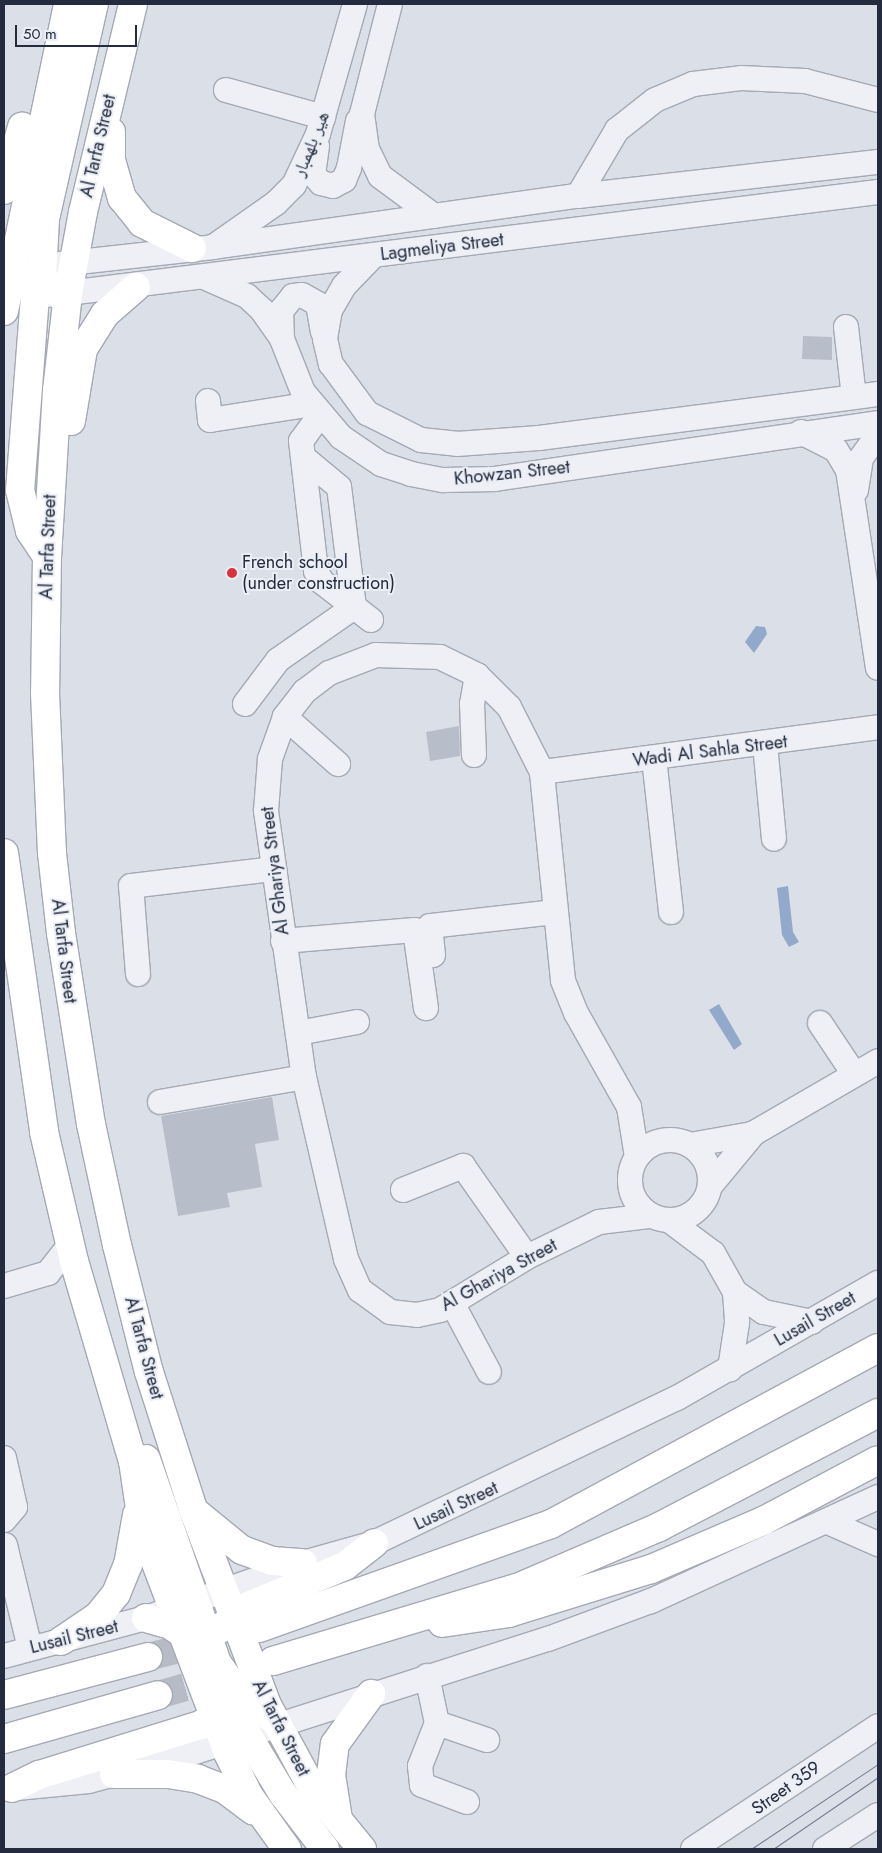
<!DOCTYPE html>
<meta charset="utf-8">
<style>
body{margin:0}
#map{position:relative;width:882px;height:1853px;overflow:hidden;background:#dbdfe7;font-family:Jost,"Noto Naskh Arabic",sans-serif}
div>[style]{position:absolute}
.water>*{inset:0;background:#92a9cb}
.building>*{inset:0;background:#b8bdca}
.highway-tunnel>*{height:28px;margin-top:-14px;transform-origin:0;background:repeating-linear-gradient(90deg,#b6bbc5 0 28px,transparent 0 42px)}
.roads{filter:drop-shadow(1px 0 #a4a9b4) drop-shadow(-1px 0 #a4a9b4) drop-shadow(0 1px #a4a9b4) drop-shadow(0 -1px #a4a9b4)}
.minor>*{height:24px;margin:-12px;padding:0 12px;transform-origin:12px;border-radius:12px;background:#eef0f5}
.minor>.ring{margin:-12px;padding:0;box-sizing:content-box;background:none;border:24px solid #eef0f5;border-radius:50%}
.major>*{height:28px;margin:-14px;padding:0 14px;transform-origin:14px;border-radius:14px;background:#fff}
.highway>*{height:28px;margin:-14px;padding:0 14px;transform-origin:14px;border-radius:14px;background:#fff}
.tram>*{height:1px;margin:-0.5px;padding:0 0.5px;transform-origin:0.5px;border-radius:0.5px;background:#737c92}
.dots>*{width:14px;height:14px;translate:-50% -50%;box-sizing:border-box;border:2px solid #eaeef5;border-radius:50%}
span{translate:-50% -50%;white-space:nowrap;text-align:center;line-height:1.15;-webkit-text-stroke:4px #eaeef5;paint-order:stroke}
.street-label{font-size:18px;color:#242b3e}
.poi-label{font-size:18px;color:#242b3e}
.left{translate:0 -50%;text-align:left}
.frame{position:absolute;inset:0;border:5px solid #242b3e;pointer-events:none}
.scale{position:absolute;left:15px;top:25px;width:122px;height:22px;box-sizing:border-box;border:2px solid #242b3e;border-top:0;padding-left:6px;font-size:15px;line-height:18px;white-space:nowrap;color:#242b3e;-webkit-text-stroke:4px #eaeef5;paint-order:stroke}
</style>
<div id="map">
<div class="water">
<div style="clip-path:polygon(756px 626px,765px 627px,767px 634px,754px 653px,745px 642px)"></div>
<div style="clip-path:polygon(788px 886px,793px 932px,799px 942px,789px 947px,782px 935px,777px 888px)"></div>
<div style="clip-path:polygon(719px 1004px,742px 1044px,734px 1050px,709px 1010px)"></div>
</div>
<div class="building">
<div style="clip-path:polygon(803px 336px,832px 337px,832px 360px,802px 359px)"></div>
<div style="clip-path:polygon(459px 726px,460px 756px,430px 761px,426px 732px)"></div>
<div style="clip-path:polygon(272px 1097px,279px 1140px,255px 1144px,262px 1187px,227px 1193px,230px 1207px,178px 1216px,161px 1116px)"></div>
</div>
<div class="highway-tunnel">
<div style="left:148px;top:1657px;width:65px;rotate:-14.3deg"></div>
<div style="left:158px;top:1695px;width:69px;rotate:-16.1deg"></div>
</div>
<div class="roads">
<div class="minor">
<div style="left:390px;top:4px;width:114px;rotate:104.3deg"></div>
<div style="left:362px;top:114px;width:35px;rotate:82deg"></div>
<div style="left:367px;top:149px;width:30px;rotate:64deg"></div>
<div style="left:380px;top:176px;width:67px;rotate:36.5deg"></div>
<div style="left:226px;top:90px;width:101px;rotate:15.6deg"></div>
<div style="left:317px;top:146px;width:28px;rotate:98deg"></div>
<div style="left:313px;top:174px;width:12px;rotate:48deg"></div>
<div style="left:321px;top:183px;width:12px;rotate:14deg"></div>
<div style="left:333px;top:186px;width:13px;rotate:-29deg"></div>
<div style="left:344px;top:180px;width:13px;rotate:-67deg"></div>
<div style="left:349px;top:168px;width:48px;rotate:-79.2deg"></div>
<div style="left:578px;top:196px;width:77px;rotate:-59.4deg"></div>
<div style="left:617px;top:130px;width:48px;rotate:-38.3deg"></div>
<div style="left:655px;top:100px;width:41px;rotate:-22.8deg"></div>
<div style="left:693px;top:84px;width:48px;rotate:-7.1deg"></div>
<div style="left:741px;top:78px;width:64px;rotate:2.7deg"></div>
<div style="left:805px;top:81px;width:75px;rotate:14.6deg"></div>
<div style="left:216px;top:245px;width:73px;rotate:-35deg"></div>
<div style="left:276px;top:203px;width:25px;rotate:-45deg"></div>
<div style="left:294px;top:185px;width:56px;rotate:-64.8deg"></div>
<div style="left:318px;top:134px;width:135px;rotate:-74.1deg"></div>
<div style="left:374px;top:255px;width:43px;rotate:134.1deg"></div>
<div style="left:344px;top:286px;width:28px;rotate:120deg"></div>
<div style="left:330px;top:310px;width:29px;rotate:100deg"></div>
<div style="left:325px;top:339px;width:26px;rotate:77deg"></div>
<div style="left:331px;top:364px;width:61px;rotate:53.7deg"></div>
<div style="left:367px;top:413px;width:60px;rotate:26.6deg"></div>
<div style="left:421px;top:440px;width:36px;rotate:6deg"></div>
<div style="left:457px;top:444px;width:82px;rotate:-4.2deg"></div>
<div style="left:539px;top:438px;width:342px;rotate:-7.4deg"></div>
<div style="left:24px;top:268px;width:190px;rotate:-6.3deg"></div>
<div style="left:213px;top:247px;width:369px;rotate:-8deg"></div>
<div style="left:578px;top:196px;width:302px;rotate:-6.5deg"></div>
<div style="left:204px;top:277px;width:47px;rotate:23.8deg"></div>
<div style="left:247px;top:296px;width:21px;rotate:43deg"></div>
<div style="left:262px;top:310px;width:35px;rotate:55deg"></div>
<div style="left:282px;top:339px;width:57px;rotate:68.4deg"></div>
<div style="left:303px;top:392px;width:59px;rotate:49.8deg"></div>
<div style="left:341px;top:437px;width:48px;rotate:34deg"></div>
<div style="left:381px;top:464px;width:32px;rotate:18deg"></div>
<div style="left:411px;top:474px;width:33px;rotate:11deg"></div>
<div style="left:443px;top:480px;width:52px;rotate:-1.1deg"></div>
<div style="left:495px;top:479px;width:387px;rotate:-8.3deg"></div>
<div style="left:52px;top:295px;width:832px;rotate:-7.11deg"></div>
<div style="left:846px;top:327px;width:70px;rotate:83.5deg"></div>
<div style="left:282px;top:339px;width:28px;rotate:-92deg"></div>
<div style="left:281px;top:311px;width:19px;rotate:-51deg"></div>
<div style="left:293px;top:296px;width:9px;rotate:-6deg"></div>
<div style="left:302px;top:295px;width:18px;rotate:29deg"></div>
<div style="left:318px;top:304px;width:28px;rotate:80deg"></div>
<div style="left:208px;top:401px;width:19px;rotate:84deg"></div>
<div style="left:210px;top:420px;width:103px;rotate:-8.9deg"></div>
<div style="left:320px;top:415px;width:32px;rotate:126deg"></div>
<div style="left:301px;top:441px;width:131px;rotate:83.4deg"></div>
<div style="left:316px;top:571px;width:13px;rotate:61deg"></div>
<div style="left:322px;top:582px;width:62px;rotate:37.8deg"></div>
<div style="left:801px;top:432px;width:39px;rotate:27deg"></div>
<div style="left:836px;top:450px;width:23px;rotate:59deg"></div>
<div style="left:848px;top:470px;width:200px;rotate:81.4deg"></div>
<div style="left:856px;top:490px;width:32px;rotate:-81deg"></div>
<div style="left:861px;top:458px;width:29px;rotate:-54deg"></div>
<div style="left:245px;top:704px;width:55px;rotate:-53.1deg"></div>
<div style="left:278px;top:660px;width:93px;rotate:-34.9deg"></div>
<div style="left:354px;top:607px;width:121px;rotate:-97.1deg"></div>
<div style="left:339px;top:487px;width:45px;rotate:-140.4deg"></div>
<div style="left:285px;top:717px;width:71px;rotate:41.6deg"></div>
<div style="left:765px;top:744px;width:95px;rotate:84.6deg"></div>
<div style="left:474px;top:755px;width:51px;rotate:-92.2deg"></div>
<div style="left:472px;top:704px;width:29px;rotate:-80deg"></div>
<div style="left:654px;top:758px;width:155px;rotate:83.7deg"></div>
<div style="left:542px;top:772px;width:339px;rotate:-7.6deg"></div>
<div style="left:283px;top:941px;width:132px;rotate:-4.8deg"></div>
<div style="left:415px;top:930px;width:79px;rotate:82deg"></div>
<div style="left:433px;top:955px;width:29px;rotate:-96deg"></div>
<div style="left:430px;top:926px;width:125px;rotate:-6.4deg"></div>
<div style="left:138px;top:974px;width:88px;rotate:-94.5deg"></div>
<div style="left:131px;top:886px;width:143px;rotate:-6.8deg"></div>
<div style="left:820px;top:1023px;width:61px;rotate:56.3deg"></div>
<div style="left:298px;top:1033px;width:60px;rotate:-10.6deg"></div>
<div style="left:160px;top:1102px;width:146px;rotate:-9.8deg"></div>
<div class="ring" style="left:630px;top:1140px;width:56px;height:56px"></div>
<div style="left:690px;top:1145px;width:63px;rotate:-10.1deg"></div>
<div style="left:637px;top:1157px;width:51px;rotate:-99.1deg"></div>
<div style="left:629px;top:1107px;width:108px;rotate:-119.4deg"></div>
<div style="left:576px;top:1013px;width:35px;rotate:-112deg"></div>
<div style="left:563px;top:980px;width:209px;rotate:-95.8deg"></div>
<div style="left:542px;top:772px;width:73px;rotate:-116.9deg"></div>
<div style="left:509px;top:707px;width:45px;rotate:-135deg"></div>
<div style="left:477px;top:675px;width:41px;rotate:-154.1deg"></div>
<div style="left:440px;top:657px;width:64px;rotate:-178.2deg"></div>
<div style="left:376px;top:655px;width:50px;rotate:159deg"></div>
<div style="left:329px;top:673px;width:30px;rotate:143deg"></div>
<div style="left:305px;top:691px;width:33px;rotate:128deg"></div>
<div style="left:285px;top:717px;width:45px;rotate:109.7deg"></div>
<div style="left:270px;top:759px;width:52px;rotate:94.4deg"></div>
<div style="left:266px;top:811px;width:269px;rotate:81.9deg"></div>
<div style="left:304px;top:1077px;width:187px;rotate:77deg"></div>
<div style="left:346px;top:1259px;width:34px;rotate:66deg"></div>
<div style="left:360px;top:1290px;width:37px;rotate:36deg"></div>
<div style="left:390px;top:1312px;width:27px;rotate:6deg"></div>
<div style="left:417px;top:1315px;width:24px;rotate:-12deg"></div>
<div style="left:440px;top:1310px;width:102px;rotate:-31.3deg"></div>
<div style="left:527px;top:1257px;width:80px;rotate:-25.9deg"></div>
<div style="left:599px;top:1222px;width:50px;rotate:-6.8deg"></div>
<div style="left:710px;top:1186px;width:69px;rotate:-50.3deg"></div>
<div style="left:754px;top:1133px;width:143px;rotate:-30.1deg"></div>
<div style="left:403px;top:1190px;width:65px;rotate:-21.8deg"></div>
<div style="left:463px;top:1166px;width:111px;rotate:54.9deg"></div>
<div style="left:670px;top:1221px;width:54px;rotate:36.7deg"></div>
<div style="left:713px;top:1253px;width:45px;rotate:60.6deg"></div>
<div style="left:735px;top:1292px;width:31px;rotate:86deg"></div>
<div style="left:737px;top:1323px;width:47px;rotate:98.7deg"></div>
<div style="left:4px;top:1286px;width:46px;rotate:-16.5deg"></div>
<div style="left:48px;top:1273px;width:36px;rotate:-52deg"></div>
<div style="left:735px;top:1292px;width:35px;rotate:35deg"></div>
<div style="left:764px;top:1312px;width:49px;rotate:11.8deg"></div>
<div style="left:452px;top:1303px;width:78px;rotate:61.8deg"></div>
<div style="left:4px;top:1458px;width:50px;rotate:77.3deg"></div>
<div style="left:15px;top:1507px;width:17px;rotate:130deg"></div>
<div style="left:828px;top:1522px;width:55px;rotate:23.7deg"></div>
<div style="left:5px;top:1545px;width:106px;rotate:76.4deg"></div>
<div style="left:4px;top:1656px;width:147px;rotate:-15deg"></div>
<div style="left:146px;top:1618px;width:166px;rotate:-19.3deg"></div>
<div style="left:303px;top:1563px;width:74px;rotate:-15.7deg"></div>
<div style="left:374px;top:1543px;width:336px;rotate:-25.6deg"></div>
<div style="left:677px;top:1398px;width:232px;rotate:-29.8deg"></div>
<div style="left:427px;top:1676px;width:48px;rotate:78deg"></div>
<div style="left:17px;top:1788px;width:72px;rotate:-5.6deg"></div>
<div style="left:89px;top:1781px;width:100px;rotate:-15deg"></div>
<div style="left:186px;top:1755px;width:380px;rotate:-17.8deg"></div>
<div style="left:548px;top:1639px;width:110px;rotate:-20.3deg"></div>
<div style="left:651px;top:1601px;width:250px;rotate:-24.6deg"></div>
<div style="left:467px;top:1802px;width:48px;rotate:-159.3deg"></div>
<div style="left:422px;top:1785px;width:19px;rotate:-96deg"></div>
<div style="left:420px;top:1766px;width:46px;rotate:-68.4deg"></div>
<div style="left:437px;top:1723px;width:53px;rotate:18.8deg"></div>
<div style="left:693px;top:1849px;width:222px;rotate:-33.6deg"></div>
<div style="left:825px;top:1849px;width:63px;rotate:-32.7deg"></div>
</div>
<div class="major">
<div style="left:133px;top:4px;width:214px;rotate:103.5deg"></div>
<div style="left:83px;top:212px;width:83px;rotate:100.4deg"></div>
<div style="left:68px;top:294px;width:97px;rotate:96.5deg"></div>
<div style="left:57px;top:390px;width:166px;rotate:93.4deg"></div>
<div style="left:47px;top:556px;width:137px;rotate:90.8deg"></div>
<div style="left:45px;top:693px;width:160px;rotate:87.5deg"></div>
<div style="left:52px;top:853px;width:81px;rotate:83.6deg"></div>
<div style="left:61px;top:933px;width:193px;rotate:81.1deg"></div>
<div style="left:91px;top:1124px;width:124px;rotate:77.9deg"></div>
<div style="left:117px;top:1245px;width:131px;rotate:75.9deg"></div>
<div style="left:149px;top:1372px;width:144px;rotate:72.2deg"></div>
<div style="left:193px;top:1509px;width:210px;rotate:69.3deg"></div>
<div style="left:267px;top:1705px;width:94px;rotate:61.5deg"></div>
<div style="left:312px;top:1788px;width:79px;rotate:50.7deg"></div>
<div style="left:111px;top:132px;width:28px;rotate:90deg"></div>
<div style="left:111px;top:160px;width:40px;rotate:74deg"></div>
<div style="left:122px;top:198px;width:32px;rotate:51deg"></div>
<div style="left:142px;top:223px;width:56px;rotate:26.6deg"></div>
<div style="left:4px;top:190px;width:66px;rotate:-74.1deg"></div>
<div style="left:17px;top:272px;width:16px;rotate:40deg"></div>
<div style="left:29px;top:282px;width:15px;rotate:67deg"></div>
<div style="left:35px;top:296px;width:195px;rotate:94.4deg"></div>
<div style="left:20px;top:490px;width:42px;rotate:76.3deg"></div>
<div style="left:30px;top:531px;width:30px;rotate:56deg"></div>
<div style="left:68px;top:294px;width:14px;rotate:-168deg"></div>
<div style="left:54px;top:291px;width:19px;rotate:-129deg"></div>
<div style="left:42px;top:276px;width:57px;rotate:-87deg"></div>
<div style="left:45px;top:219px;width:221px;rotate:-77.2deg"></div>
<div style="left:4px;top:311px;width:314px;rotate:-78.2deg"></div>
<div style="left:71px;top:421px;width:73px;rotate:-80.5deg"></div>
<div style="left:83px;top:349px;width:41px;rotate:-57.8deg"></div>
<div style="left:105px;top:314px;width:41px;rotate:-41.1deg"></div>
<div style="left:4px;top:853px;width:282px;rotate:81.8deg"></div>
<div style="left:44px;top:1132px;width:132px;rotate:76.9deg"></div>
<div style="left:74px;top:1261px;width:209px;rotate:73.6deg"></div>
<div style="left:133px;top:1461px;width:69px;rotate:81.6deg"></div>
<div style="left:143px;top:1529px;width:240px;rotate:69.2deg"></div>
<div style="left:228px;top:1753px;width:48px;rotate:64deg"></div>
<div style="left:249px;top:1796px;width:65px;rotate:54.4deg"></div>
<div style="left:146px;top:1459px;width:216px;rotate:70.8deg"></div>
<div style="left:217px;top:1663px;width:43px;rotate:54.5deg"></div>
<div style="left:242px;top:1698px;width:40px;rotate:34.9deg"></div>
<div style="left:195px;top:1512px;width:60px;rotate:39deg"></div>
<div style="left:242px;top:1550px;width:32px;rotate:20deg"></div>
<div style="left:272px;top:1561px;width:31px;rotate:4deg"></div>
<div style="left:146px;top:1618px;width:25px;rotate:16deg"></div>
<div style="left:170px;top:1625px;width:23px;rotate:34deg"></div>
<div style="left:220px;top:1629px;width:29px;rotate:-44deg"></div>
<div style="left:241px;top:1609px;width:113px;rotate:-22.5deg"></div>
<div style="left:345px;top:1566px;width:37px;rotate:-38deg"></div>
<div style="left:61px;top:1641px;width:45px;rotate:-34deg"></div>
<div style="left:98px;top:1616px;width:28px;rotate:-51deg"></div>
<div style="left:116px;top:1594px;width:31px;rotate:-68deg"></div>
<div style="left:128px;top:1565px;width:51px;rotate:-79.8deg"></div>
<div style="left:219px;top:1688px;width:124px;rotate:58.9deg"></div>
<div style="left:283px;top:1794px;width:69px;rotate:52.6deg"></div>
<div style="left:114px;top:1774px;width:54px"></div>
<div style="left:168px;top:1774px;width:30px;rotate:9deg"></div>
<div style="left:198px;top:1779px;width:30px;rotate:21deg"></div>
<div style="left:226px;top:1790px;width:34px;rotate:37deg"></div>
<div style="left:12px;top:1788px;width:30px;rotate:-26deg"></div>
<div style="left:39px;top:1775px;width:170px;rotate:-17.2deg"></div>
<div style="left:201px;top:1725px;width:31px;rotate:-37deg"></div>
<div style="left:338px;top:1819px;width:45px;rotate:-99deg"></div>
<div style="left:331px;top:1775px;width:31px;rotate:-83deg"></div>
<div style="left:335px;top:1744px;width:62px;rotate:-54.2deg"></div>
</div>
<div class="highway">
<div style="left:442px;top:1623px;width:68px;rotate:-8.5deg"></div>
<div style="left:509px;top:1613px;width:149px;rotate:-17.2deg"></div>
<div style="left:651px;top:1569px;width:122px;rotate:-23.2deg"></div>
<div style="left:763px;top:1521px;width:130px;rotate:-27.9deg"></div>
<div style="left:259px;top:1628px;width:310px;rotate:-19.6deg"></div>
<div style="left:551px;top:1524px;width:371px;rotate:-28.3deg"></div>
<div style="left:273px;top:1661px;width:255px;rotate:-16.7deg"></div>
<div style="left:517px;top:1588px;width:155px;rotate:-23.2deg"></div>
<div style="left:659px;top:1527px;width:247px;rotate:-27.5deg"></div>
<div style="left:4px;top:1695px;width:149px;rotate:-14.8deg"></div>
<div style="left:4px;top:1739px;width:160px;rotate:-15.9deg"></div>
</div>
</div>
<div class="tram">
<div style="left:751px;top:1849px;width:153px;rotate:-33.8deg"></div>
<div style="left:773px;top:1849px;width:127px;rotate:-34.4deg"></div>
</div>
<div class="dots">
<div style="left:232px;top:573px;background:#da323d"></div>
</div>
<div class="street-label">
<span style="left:311px;top:144px;rotate:-68deg">هير بلهمبار</span>
<span style="left:98px;top:146px;rotate:-77deg">Al Tarfa Street</span>
<span style="left:442px;top:247px;rotate:-7deg">Lagmeliya Street</span>
<span style="left:512px;top:473px;rotate:-6deg">Khowzan Street</span>
<span style="left:48px;top:547px;rotate:-88deg">Al Tarfa Street</span>
<span style="left:710px;top:751px;rotate:-7deg">Wadi Al Sahla Street</span>
<span style="left:275px;top:871px;rotate:-97deg">Al Ghariya Street</span>
<span style="left:64px;top:951px;rotate:83deg">Al Tarfa Street</span>
<span style="left:499px;top:1275px;rotate:-29deg">Al Ghariya Street</span>
<span style="left:815px;top:1319px;rotate:-30deg">Lusail Street</span>
<span style="left:144px;top:1348px;rotate:75deg">Al Tarfa Street</span>
<span style="left:456px;top:1506px;rotate:-25deg">Lusail Street</span>
<span style="left:74px;top:1637px;rotate:-14deg">Lusail Street</span>
<span style="left:281px;top:1728px;rotate:63deg">Al Tarfa Street</span>
<span style="left:786px;top:1788px;rotate:-35deg">Street 359</span>
</div>
<div class="poi-label">
<span class="left" style="left:242px;top:573px">French school<br>(under construction)</span>
</div>
<div class="frame"></div>
<div class="scale">50 m</div>
</div>
